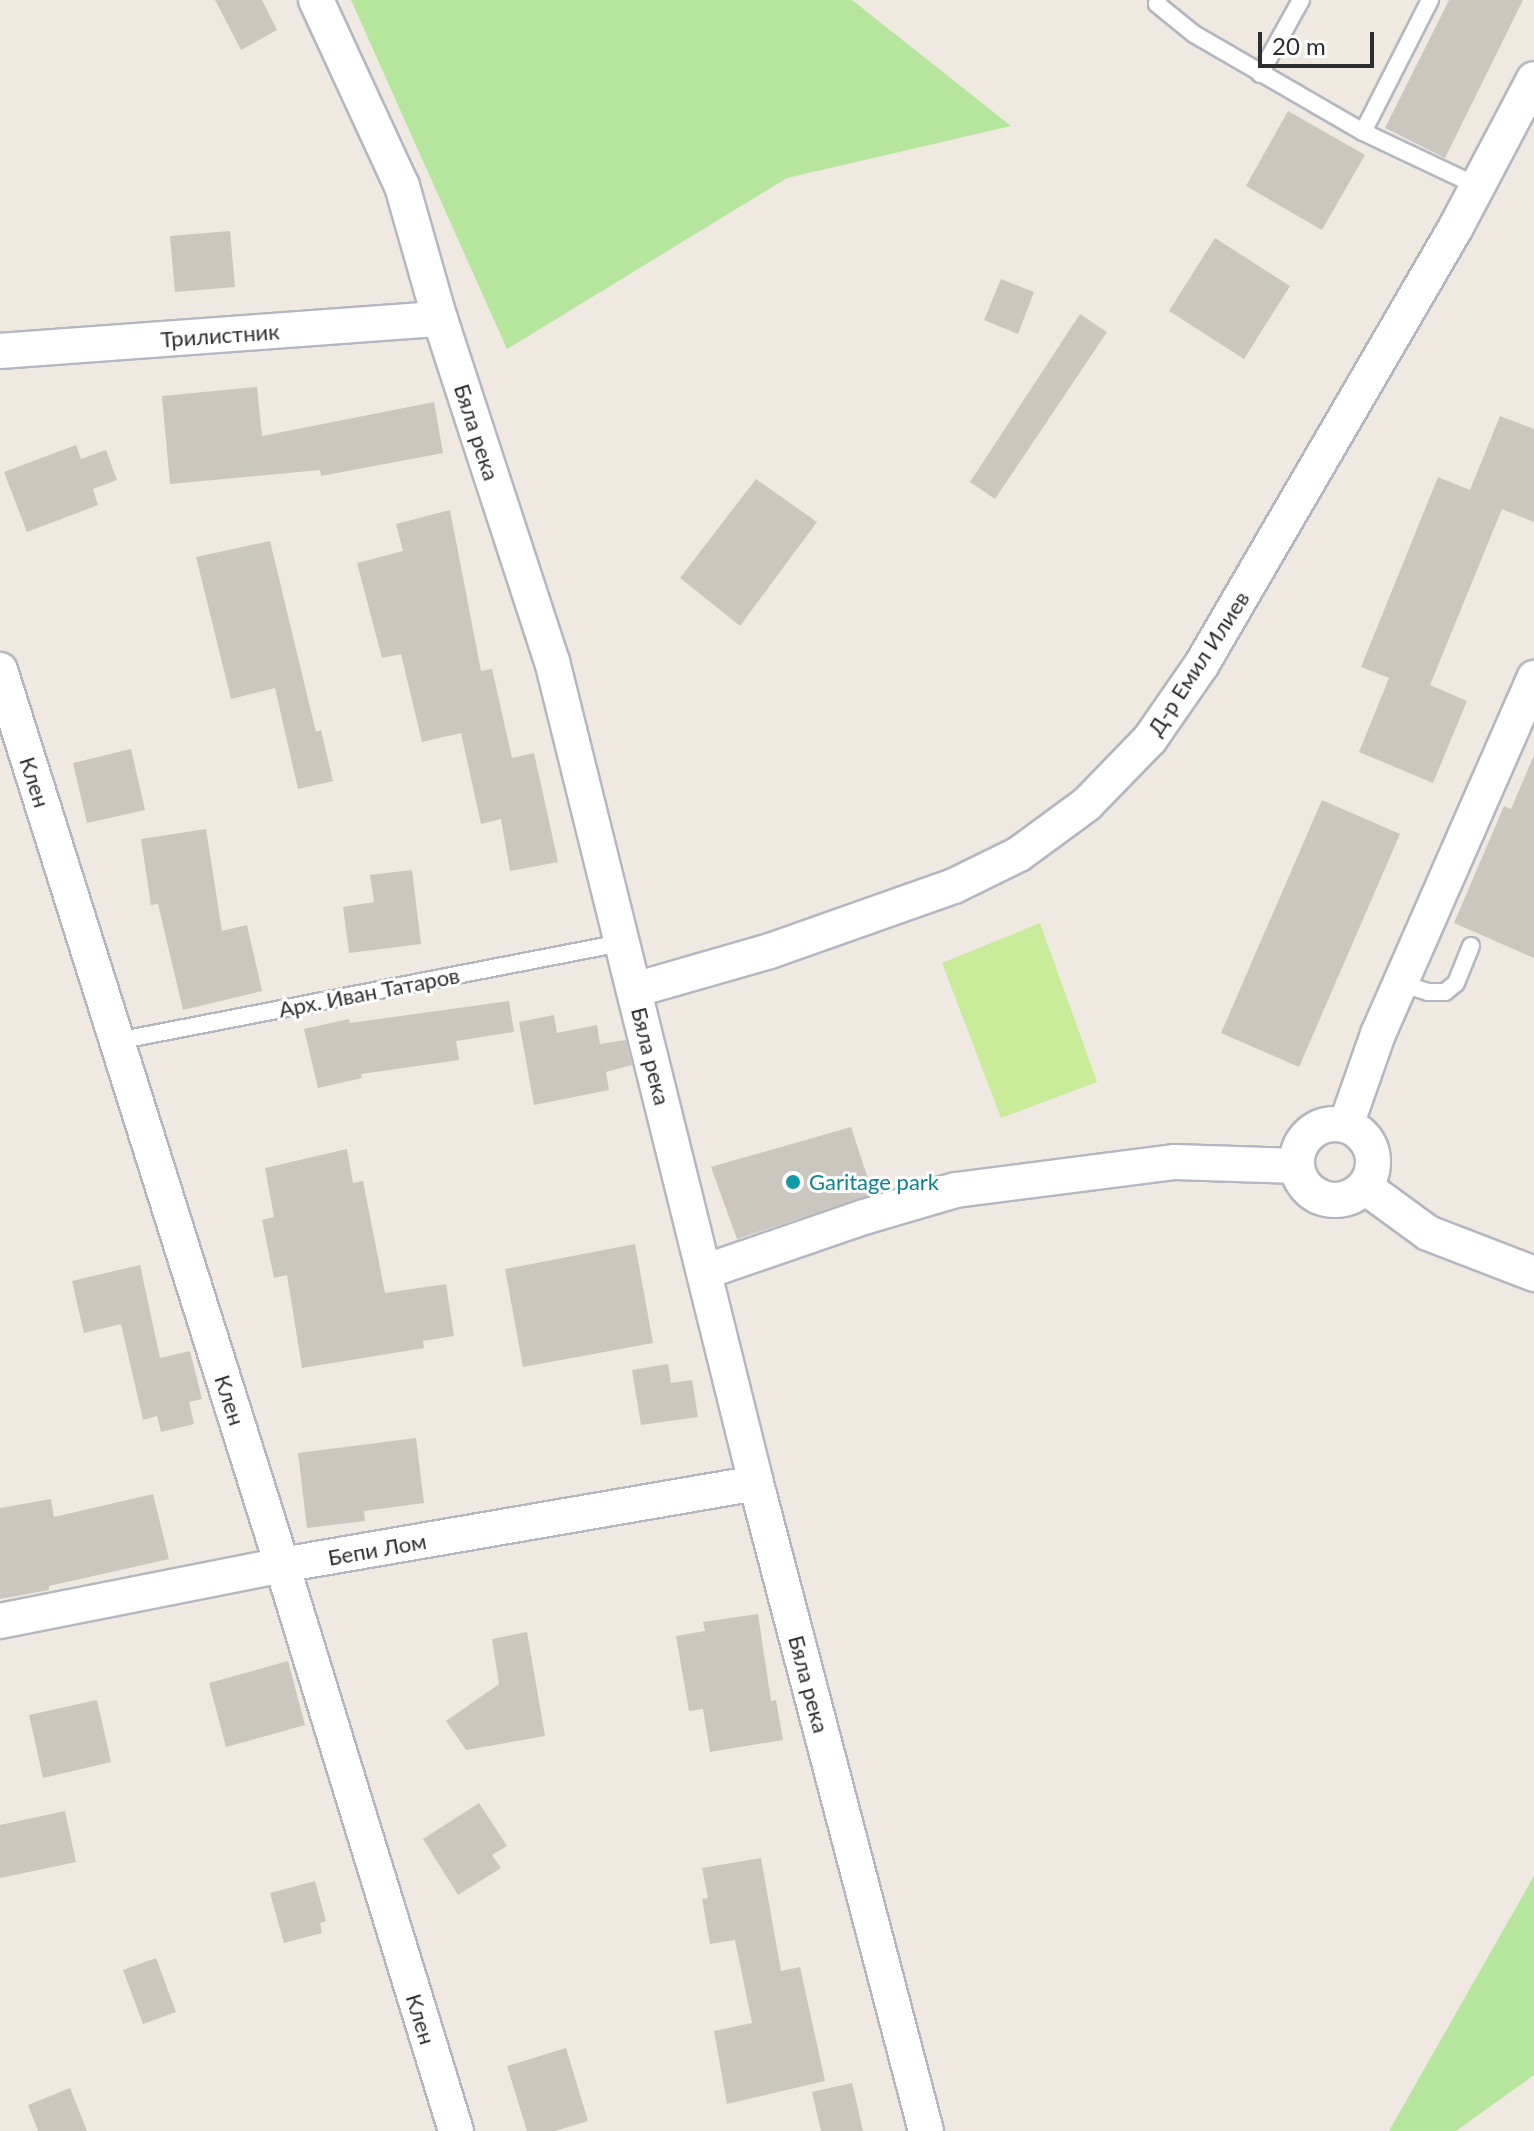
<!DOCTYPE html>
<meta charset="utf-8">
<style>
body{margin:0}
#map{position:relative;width:1534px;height:2131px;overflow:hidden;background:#efe9e1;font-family:Lato,sans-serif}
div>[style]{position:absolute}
.green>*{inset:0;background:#b6e59e}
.pitch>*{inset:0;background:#c9ec9a}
.building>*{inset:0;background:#cbc7bf}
.roads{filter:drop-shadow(2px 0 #b4b7c1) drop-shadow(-2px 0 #b4b7c1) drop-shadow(0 2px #b4b7c1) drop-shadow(0 -2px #b4b7c1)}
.service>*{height:16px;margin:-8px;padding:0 8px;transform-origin:8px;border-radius:8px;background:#fff}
.minor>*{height:34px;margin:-17px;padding:0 17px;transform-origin:17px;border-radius:17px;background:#fff}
.minor>.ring{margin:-17px;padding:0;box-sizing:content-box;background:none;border:34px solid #fff;border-radius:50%}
.dots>*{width:22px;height:22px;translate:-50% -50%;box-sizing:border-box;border:4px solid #fff;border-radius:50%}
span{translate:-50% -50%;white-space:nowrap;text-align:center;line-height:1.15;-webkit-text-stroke:6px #fff;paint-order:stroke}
.street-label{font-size:22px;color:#2e2e2e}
.culture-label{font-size:22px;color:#0d838f}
.left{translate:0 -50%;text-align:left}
.scale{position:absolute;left:1258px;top:32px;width:116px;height:36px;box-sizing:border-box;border:4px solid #2e2e2e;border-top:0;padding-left:10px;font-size:24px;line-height:28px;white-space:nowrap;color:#2e2e2e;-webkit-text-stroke:6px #fff;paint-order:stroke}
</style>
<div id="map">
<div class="green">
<div style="clip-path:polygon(351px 0,852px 0,1011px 126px,787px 178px,507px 349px)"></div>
<div style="clip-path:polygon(1534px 1876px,1534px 2075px,1456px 2131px,1389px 2131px)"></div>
</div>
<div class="pitch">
<div style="clip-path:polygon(1040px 923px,1097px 1082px,1001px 1118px,942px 963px)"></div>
</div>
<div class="building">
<div style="clip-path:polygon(215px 0,262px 0,277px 30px,241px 50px)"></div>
<div style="clip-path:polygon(1449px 0,1523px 0,1445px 158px,1385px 128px)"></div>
<div style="clip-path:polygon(1288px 111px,1365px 155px,1322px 230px,1246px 186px)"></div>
<div style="clip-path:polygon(230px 231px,235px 287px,175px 292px,170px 236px)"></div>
<div style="clip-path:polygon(1215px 238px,1290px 286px,1244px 359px,1169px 311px)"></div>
<div style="clip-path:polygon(1001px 279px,1034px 292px,1018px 334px,984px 320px)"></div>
<div style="clip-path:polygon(1080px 314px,1107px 332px,995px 499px,970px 482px)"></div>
<div style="clip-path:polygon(257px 387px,262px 436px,434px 402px,443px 453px,321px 476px,320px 470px,170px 484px,162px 396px)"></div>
<div style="clip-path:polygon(1500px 416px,1534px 429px,1534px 522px,1502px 509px,1430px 685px,1467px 701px,1433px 783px,1359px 752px,1389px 678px,1361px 667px,1438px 477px,1470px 490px)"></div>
<div style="clip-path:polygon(76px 445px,81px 459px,106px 450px,117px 480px,93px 489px,98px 505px,27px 532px,4px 472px)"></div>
<div style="clip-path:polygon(756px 479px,817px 522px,740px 626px,680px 578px)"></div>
<div style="clip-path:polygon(450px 510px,481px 671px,492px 669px,512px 758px,534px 753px,558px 862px,510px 871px,501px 819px,481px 824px,461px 733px,422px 742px,401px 654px,382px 658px,357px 563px,403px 551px,396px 524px)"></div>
<div style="clip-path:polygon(270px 541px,316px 732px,321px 730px,333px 781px,298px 789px,275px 688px,231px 699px,196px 557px)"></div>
<div style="clip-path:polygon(131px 749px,145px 810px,87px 823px,73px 763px)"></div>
<div style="clip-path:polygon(1534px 755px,1534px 958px,1454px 923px,1504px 806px,1511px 809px)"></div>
<div style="clip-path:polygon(1322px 800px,1400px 834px,1299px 1067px,1221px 1033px)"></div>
<div style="clip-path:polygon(206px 829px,222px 931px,247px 925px,262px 991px,183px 1010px,158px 904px,151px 905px,141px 839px)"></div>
<div style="clip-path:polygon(412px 870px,421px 944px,349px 953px,343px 907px,374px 902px,370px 875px)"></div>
<div style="clip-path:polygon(509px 1001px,514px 1032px,456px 1041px,459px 1060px,361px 1074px,362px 1078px,318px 1088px,304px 1029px,349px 1019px,350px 1023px)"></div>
<div style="clip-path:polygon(554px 1015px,557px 1033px,597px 1025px,600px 1044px,626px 1040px,632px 1065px,606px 1072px,609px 1090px,534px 1105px,519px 1022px)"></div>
<div style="clip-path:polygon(851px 1127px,873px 1194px,737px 1239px,711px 1167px)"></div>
<div style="clip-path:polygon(347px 1149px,353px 1183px,363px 1181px,385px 1293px,446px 1284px,454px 1336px,423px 1341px,424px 1348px,302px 1368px,287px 1275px,274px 1278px,262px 1220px,274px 1217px,265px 1168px)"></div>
<div style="clip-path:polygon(635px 1244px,653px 1343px,523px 1367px,505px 1269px)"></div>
<div style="clip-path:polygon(140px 1265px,160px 1358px,190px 1351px,202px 1399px,189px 1402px,194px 1424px,161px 1432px,157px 1416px,143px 1420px,121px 1324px,84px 1333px,72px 1281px)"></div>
<div style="clip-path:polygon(668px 1364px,671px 1383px,692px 1380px,698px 1417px,641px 1425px,632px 1370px)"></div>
<div style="clip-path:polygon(416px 1438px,424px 1503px,364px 1511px,365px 1521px,307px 1528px,298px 1453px)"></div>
<div style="clip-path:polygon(153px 1494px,169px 1559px,49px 1586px,49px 1590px,0 1599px,0 1508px,51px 1499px,54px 1517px)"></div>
<div style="clip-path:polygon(758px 1614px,771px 1701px,776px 1700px,783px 1740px,710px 1752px,703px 1709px,689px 1711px,676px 1636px,705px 1631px,703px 1622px)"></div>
<div style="clip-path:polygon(527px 1632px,545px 1736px,466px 1750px,446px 1721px,499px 1684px,492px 1639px)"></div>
<div style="clip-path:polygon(288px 1661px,305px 1725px,226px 1747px,209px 1683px)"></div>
<div style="clip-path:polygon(97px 1700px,111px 1762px,43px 1778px,29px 1715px)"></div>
<div style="clip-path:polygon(479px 1803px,507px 1846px,492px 1855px,501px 1868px,458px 1895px,423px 1839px)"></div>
<div style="clip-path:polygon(65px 1811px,76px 1862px,0 1878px,0 1825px)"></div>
<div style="clip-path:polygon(761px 1858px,781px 1971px,800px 1967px,825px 2081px,727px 2104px,714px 2031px,752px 2023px,735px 1940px,710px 1944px,702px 1899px,708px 1898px,702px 1868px)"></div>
<div style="clip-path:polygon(315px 1881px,326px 1921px,320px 1923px,322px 1933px,284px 1943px,270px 1893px)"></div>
<div style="clip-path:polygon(156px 1958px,176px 2012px,143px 2024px,123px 1970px)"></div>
<div style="clip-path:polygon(566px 2048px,588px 2121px,555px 2131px,527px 2131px,507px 2066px)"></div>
<div style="clip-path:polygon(852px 2083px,863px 2131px,821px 2131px,812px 2092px)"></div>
<div style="clip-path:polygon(70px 2088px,87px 2131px,38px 2131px,28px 2105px)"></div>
</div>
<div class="roads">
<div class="service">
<div style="left:1158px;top:0;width:4px;rotate:104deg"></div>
<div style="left:1157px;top:4px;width:48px;rotate:39deg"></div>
<div style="left:1194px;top:34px;width:195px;rotate:30.1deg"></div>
<div style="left:1363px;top:132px;width:148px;rotate:-63.1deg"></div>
<div style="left:1260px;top:74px;width:85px;rotate:-61deg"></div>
<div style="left:1363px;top:132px;width:126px;rotate:25.3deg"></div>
<div style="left:1400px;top:983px;width:29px;rotate:18deg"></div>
<div style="left:1428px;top:992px;width:17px"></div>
<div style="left:1445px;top:992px;width:14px;rotate:-39deg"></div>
<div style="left:1456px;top:983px;width:40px;rotate:-68deg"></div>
<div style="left:117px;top:1041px;width:513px;rotate:-11deg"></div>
</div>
<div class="minor">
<div style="left:316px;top:0;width:205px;rotate:65.2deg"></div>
<div style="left:402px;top:186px;width:138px;rotate:74.1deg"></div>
<div style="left:440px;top:319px;width:360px;rotate:71.9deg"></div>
<div style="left:552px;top:661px;width:847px;rotate:76.06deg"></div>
<div style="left:756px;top:1483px;width:670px;rotate:75.3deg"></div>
<div style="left:0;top:351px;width:441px;rotate:-4.2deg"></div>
<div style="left:0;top:670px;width:938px;rotate:72.51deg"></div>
<div style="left:282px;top:1565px;width:592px;rotate:72.91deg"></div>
<div style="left:634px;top:990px;width:141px;rotate:-16deg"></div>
<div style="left:770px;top:951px;width:195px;rotate:-19.5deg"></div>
<div style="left:954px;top:886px;width:72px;rotate:-26.2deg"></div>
<div style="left:1019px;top:854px;width:84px;rotate:-36.3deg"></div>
<div style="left:1087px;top:804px;width:91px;rotate:-45.9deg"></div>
<div style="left:1150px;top:739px;width:91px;rotate:-55.3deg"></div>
<div style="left:1202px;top:664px;width:505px;rotate:-59.83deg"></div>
<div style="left:1456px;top:227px;width:167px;rotate:-62.2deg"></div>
<div class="ring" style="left:1297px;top:1124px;width:42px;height:42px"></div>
<div style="left:1346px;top:1125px;width:96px;rotate:-70.6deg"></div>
<div style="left:1378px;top:1034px;width:389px;rotate:-66.3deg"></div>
<div style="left:1365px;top:1187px;width:78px;rotate:36.1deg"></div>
<div style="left:1428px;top:1233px;width:114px;rotate:21.1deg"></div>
<div style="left:704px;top:1272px;width:169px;rotate:-19deg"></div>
<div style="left:864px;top:1217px;width:96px;rotate:-16.4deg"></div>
<div style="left:956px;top:1190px;width:221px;rotate:-7.3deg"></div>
<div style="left:1175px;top:1162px;width:122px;rotate:1.9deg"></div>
<div style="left:0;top:1621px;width:288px;rotate:-11.2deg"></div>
<div style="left:282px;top:1565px;width:481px;rotate:-9.8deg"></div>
</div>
</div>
<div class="dots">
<div style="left:793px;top:1182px;background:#0f9aa8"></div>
</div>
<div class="street-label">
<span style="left:220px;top:335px;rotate:-4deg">Трилистник</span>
<span style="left:477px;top:432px;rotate:72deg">Бяла река</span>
<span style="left:1198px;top:663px;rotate:-57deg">Д-р Емил Илиев</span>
<span style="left:35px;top:782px;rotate:72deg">Клен</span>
<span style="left:369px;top:992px;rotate:-11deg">Арх. Иван Татаров</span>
<span style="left:651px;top:1056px;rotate:76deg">Бяла река</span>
<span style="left:230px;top:1400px;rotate:72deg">Клен</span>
<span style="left:377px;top:1549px;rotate:-10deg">Бепи Лом</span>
<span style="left:809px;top:1684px;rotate:75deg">Бяла река</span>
<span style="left:421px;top:2019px;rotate:73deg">Клен</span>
</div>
<div class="culture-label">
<span class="left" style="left:809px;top:1182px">Garitage park</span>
</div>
<div class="scale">20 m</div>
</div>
